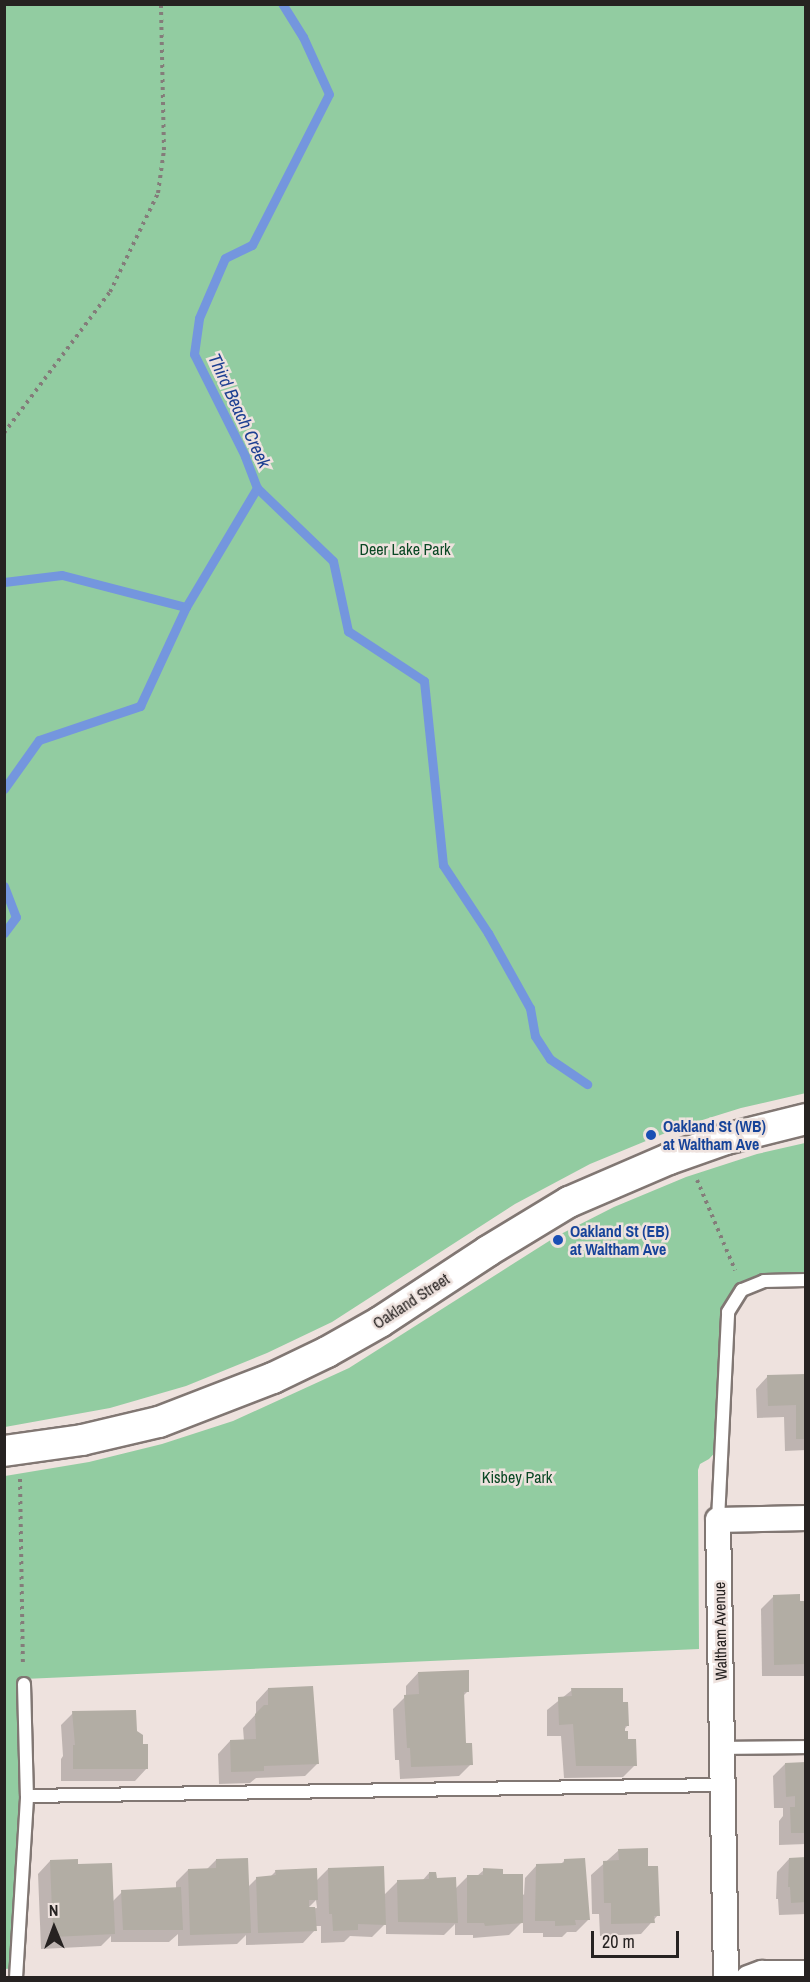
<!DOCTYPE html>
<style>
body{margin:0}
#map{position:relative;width:810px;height:1982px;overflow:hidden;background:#eee2de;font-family:"Archivo Narrow",sans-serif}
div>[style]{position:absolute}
.green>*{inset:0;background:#92cca1}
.shadow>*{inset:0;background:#0003}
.stream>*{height:9px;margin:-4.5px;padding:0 4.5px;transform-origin:4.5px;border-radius:4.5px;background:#7496de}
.building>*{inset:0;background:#b2ada4}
.path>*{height:4px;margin-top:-2px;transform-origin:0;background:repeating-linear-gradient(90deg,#847c7a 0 3px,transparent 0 7.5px)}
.roads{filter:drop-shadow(2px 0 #817773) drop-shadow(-2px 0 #817773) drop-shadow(0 2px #817773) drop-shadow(0 -2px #817773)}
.service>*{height:12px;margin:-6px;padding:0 6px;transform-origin:6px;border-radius:6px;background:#fff}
.minor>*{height:24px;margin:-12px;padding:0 12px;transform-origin:12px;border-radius:12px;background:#fff}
.tertiary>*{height:30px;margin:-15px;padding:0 15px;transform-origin:15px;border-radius:15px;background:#fff}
.dots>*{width:16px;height:16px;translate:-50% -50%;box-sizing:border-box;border:3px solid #eee2de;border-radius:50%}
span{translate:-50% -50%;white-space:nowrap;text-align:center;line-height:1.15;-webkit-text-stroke:5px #eee2de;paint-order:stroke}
.park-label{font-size:16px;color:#0a4824}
.transit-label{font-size:16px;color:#164399;font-weight:700}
.left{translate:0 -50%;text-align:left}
.street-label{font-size:16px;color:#262221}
.water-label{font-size:18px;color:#1c3e91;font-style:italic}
.frame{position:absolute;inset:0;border:6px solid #262221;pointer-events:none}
.north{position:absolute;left:24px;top:1898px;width:60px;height:60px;-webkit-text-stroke:4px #eee2de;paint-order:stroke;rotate:359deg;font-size:16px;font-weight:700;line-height:24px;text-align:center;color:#262221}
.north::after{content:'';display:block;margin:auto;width:21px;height:27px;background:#262221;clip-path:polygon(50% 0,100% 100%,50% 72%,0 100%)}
.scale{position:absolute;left:591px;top:1931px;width:88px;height:27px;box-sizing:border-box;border:3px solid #262221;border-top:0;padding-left:8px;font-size:18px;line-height:21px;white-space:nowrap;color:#262221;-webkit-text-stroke:4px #eee2de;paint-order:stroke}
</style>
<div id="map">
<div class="green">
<div style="clip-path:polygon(5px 4px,805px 5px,806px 1093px,741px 1108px,680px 1127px,590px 1164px,515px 1204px,332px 1322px,267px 1353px,186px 1386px,110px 1408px,5px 1427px)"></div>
<div style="clip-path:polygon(805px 1143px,805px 1280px,764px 1281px,735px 1297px,721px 1446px,709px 1459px,700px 1464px,698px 1470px,699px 1649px,24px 1679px,17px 1968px,5px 1969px,5px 1476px,89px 1462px,162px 1444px,233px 1421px,349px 1368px,557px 1236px,614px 1207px,686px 1177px,757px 1154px)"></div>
</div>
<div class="shadow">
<div style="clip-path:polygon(806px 1375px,806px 1450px,785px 1451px,784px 1417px,757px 1418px,756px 1389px,768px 1376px)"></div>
<div style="clip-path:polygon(774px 1596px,806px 1602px,806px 1676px,762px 1676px,761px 1609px)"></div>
<div style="clip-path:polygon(418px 1673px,468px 1691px,463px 1696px,464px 1745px,471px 1764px,459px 1776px,400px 1779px,399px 1760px,395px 1760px,393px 1709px,406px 1696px,406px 1686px)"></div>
<div style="clip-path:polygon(268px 1689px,317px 1764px,305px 1776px,256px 1778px,250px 1783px,219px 1784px,218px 1754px,230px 1741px,244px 1741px,243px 1728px,256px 1714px,256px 1702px)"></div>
<div style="clip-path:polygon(572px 1690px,621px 1703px,627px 1726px,624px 1730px,635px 1765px,623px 1777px,564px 1778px,561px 1736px,547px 1736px,547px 1710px)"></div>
<div style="clip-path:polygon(73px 1713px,135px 1732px,147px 1768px,135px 1781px,61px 1781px,61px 1759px,63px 1756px,61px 1725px)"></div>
<div style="clip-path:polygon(806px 1763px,806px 1844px,779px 1845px,779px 1821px,783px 1816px,783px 1808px,774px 1808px,773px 1776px,785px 1764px)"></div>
<div style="clip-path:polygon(619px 1850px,647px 1868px,658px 1915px,641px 1934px,600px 1936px,599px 1914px,592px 1914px,591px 1875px)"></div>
<div style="clip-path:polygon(789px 1859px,806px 1859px,806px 1914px,779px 1915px,778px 1899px,776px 1899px,777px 1872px)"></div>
<div style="clip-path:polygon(evenodd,216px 1860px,248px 1887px,257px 1878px,270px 1877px,276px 1871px,316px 1881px,328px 1869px,383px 1896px,397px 1882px,422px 1881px,429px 1873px,435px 1880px,455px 1889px,467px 1877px,477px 1876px,484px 1870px,501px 1875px,524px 1895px,525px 1878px,537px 1865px,560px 1865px,565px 1860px,588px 1920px,576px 1932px,567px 1932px,562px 1937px,543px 1937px,543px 1933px,523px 1933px,523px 1921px,509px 1935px,473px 1938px,473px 1935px,455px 1935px,455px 1924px,444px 1935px,386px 1934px,386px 1923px,372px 1937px,350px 1936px,344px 1942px,321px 1943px,321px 1926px,315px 1926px,315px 1930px,303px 1943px,246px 1945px,246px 1935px,237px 1944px,178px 1946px,178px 1934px,169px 1942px,111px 1942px,111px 1936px,101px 1946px,41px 1949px,38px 1874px,50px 1861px,77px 1866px,112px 1902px,122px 1892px,176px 1889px,176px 1882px,188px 1870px,207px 1869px,216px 1860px,316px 1900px,317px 1908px,307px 1909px,316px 1900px)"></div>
</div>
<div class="stream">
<div style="left:257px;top:488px;width:105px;rotate:43.8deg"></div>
<div style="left:333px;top:561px;width:72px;rotate:77.9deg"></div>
<div style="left:348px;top:631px;width:91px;rotate:33.3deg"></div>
<div style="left:424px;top:681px;width:185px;rotate:84.1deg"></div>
<div style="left:443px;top:865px;width:82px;rotate:56.5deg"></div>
<div style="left:488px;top:933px;width:86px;rotate:60.8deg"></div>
<div style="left:530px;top:1008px;width:28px;rotate:80deg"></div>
<div style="left:535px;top:1036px;width:27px;rotate:57deg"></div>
<div style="left:550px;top:1059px;width:45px;rotate:34deg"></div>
<div style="left:4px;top:582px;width:58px;rotate:-6.9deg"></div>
<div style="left:62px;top:575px;width:128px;rotate:14.5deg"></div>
<div style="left:186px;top:607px;width:139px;rotate:-59.2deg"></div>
<div style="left:257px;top:488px;width:34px;rotate:-111deg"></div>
<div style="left:245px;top:456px;width:114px;rotate:-116.6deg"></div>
<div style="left:194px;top:354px;width:36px;rotate:-82deg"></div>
<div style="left:199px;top:318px;width:65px;rotate:-66.6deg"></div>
<div style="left:225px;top:258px;width:30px;rotate:-26deg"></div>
<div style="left:252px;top:245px;width:169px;rotate:-63deg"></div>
<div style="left:329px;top:94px;width:63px;rotate:-114.5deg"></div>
<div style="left:303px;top:37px;width:39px;rotate:-122deg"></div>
<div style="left:4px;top:789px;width:60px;rotate:-54.5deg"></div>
<div style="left:39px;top:740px;width:107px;rotate:-18.6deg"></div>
<div style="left:140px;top:706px;width:109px;rotate:-65.1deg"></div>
<div style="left:4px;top:886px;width:33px;rotate:69deg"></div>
<div style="left:16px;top:917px;width:20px;rotate:127deg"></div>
</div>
<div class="building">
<div style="clip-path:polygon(806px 1374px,806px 1439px,796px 1439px,796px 1405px,768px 1406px,767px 1375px)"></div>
<div style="clip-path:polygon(800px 1594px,800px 1601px,806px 1601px,806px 1664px,774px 1665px,773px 1595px)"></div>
<div style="clip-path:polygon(469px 1670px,469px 1692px,464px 1692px,466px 1743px,472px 1743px,473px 1765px,411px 1767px,410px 1748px,407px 1748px,404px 1695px,419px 1694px,418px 1672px)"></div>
<div style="clip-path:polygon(313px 1686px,319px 1764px,264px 1766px,264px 1771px,231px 1772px,230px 1740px,256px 1739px,255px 1714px,264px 1705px,268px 1705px,268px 1688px)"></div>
<div style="clip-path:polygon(571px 1688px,623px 1688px,623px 1702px,628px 1702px,629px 1726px,625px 1726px,625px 1731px,628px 1731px,628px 1739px,636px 1739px,637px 1766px,576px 1766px,573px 1724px,559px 1725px,558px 1697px,572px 1696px)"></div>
<div style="clip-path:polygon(136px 1710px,137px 1731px,143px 1735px,143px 1744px,148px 1744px,148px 1769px,73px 1769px,73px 1745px,75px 1745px,72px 1711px)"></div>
<div style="clip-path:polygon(806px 1762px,806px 1833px,791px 1833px,790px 1807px,795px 1807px,795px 1796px,786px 1797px,785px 1763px)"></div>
<div style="clip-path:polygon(648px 1848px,648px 1866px,658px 1866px,660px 1916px,654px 1916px,655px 1923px,611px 1924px,611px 1903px,604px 1903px,603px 1861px,619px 1860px,618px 1849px)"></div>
<div style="clip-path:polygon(806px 1857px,806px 1902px,791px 1903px,790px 1887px,788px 1887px,789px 1858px)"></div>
<div style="clip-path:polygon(248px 1858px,251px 1933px,190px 1935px,188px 1869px,216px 1868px,216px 1859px)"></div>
<div style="clip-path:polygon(585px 1858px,590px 1920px,575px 1920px,576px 1925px,555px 1926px,555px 1921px,535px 1921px,536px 1864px,564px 1863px,564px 1859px)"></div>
<div style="clip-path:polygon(78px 1859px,78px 1864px,112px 1863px,115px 1934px,53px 1937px,50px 1860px)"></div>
<div style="clip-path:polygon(384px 1866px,386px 1925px,358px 1924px,358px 1930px,333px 1931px,332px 1914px,329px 1914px,328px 1868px)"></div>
<div style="clip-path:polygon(317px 1868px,318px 1900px,309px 1900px,309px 1907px,315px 1907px,317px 1931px,258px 1933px,256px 1877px,276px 1875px,275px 1870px)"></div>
<div style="clip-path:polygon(483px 1868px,503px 1869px,503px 1874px,523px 1874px,523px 1923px,485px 1926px,484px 1923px,467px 1923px,467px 1875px,483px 1875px)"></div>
<div style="clip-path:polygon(429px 1872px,436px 1872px,437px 1878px,456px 1877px,458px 1923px,398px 1922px,397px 1880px,429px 1879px)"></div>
<div style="clip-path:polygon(181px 1887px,183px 1930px,123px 1930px,121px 1890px)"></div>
</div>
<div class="path">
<div style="left:4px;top:433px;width:176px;rotate:-53.1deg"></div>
<div style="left:110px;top:292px;width:110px;rotate:-64.1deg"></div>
<div style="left:158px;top:193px;width:43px;rotate:-82.1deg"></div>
<div style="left:164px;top:150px;width:146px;rotate:-91.2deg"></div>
<div style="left:697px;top:1180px;width:98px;rotate:67.1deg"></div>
<div style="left:20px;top:1479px;width:184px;rotate:89.1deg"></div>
</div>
<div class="roads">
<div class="service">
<div style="left:718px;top:1520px;width:208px;rotate:-87.2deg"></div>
<div style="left:728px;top:1312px;width:26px;rotate:-58deg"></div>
<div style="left:742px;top:1290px;width:24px;rotate:-22deg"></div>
<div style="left:764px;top:1281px;width:42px;rotate:-1.4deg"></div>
<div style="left:24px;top:1684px;width:112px;rotate:88.5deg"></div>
<div style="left:722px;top:1748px;width:84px;rotate:-0.7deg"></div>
<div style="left:16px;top:1978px;width:182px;rotate:-86.5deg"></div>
<div style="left:27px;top:1796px;width:696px;rotate:-0.91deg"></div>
</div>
<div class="minor">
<div style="left:726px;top:1978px;width:458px;rotate:-91deg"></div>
<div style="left:718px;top:1520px;width:88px;rotate:-1.3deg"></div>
<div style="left:748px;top:1978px;width:15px;rotate:-20deg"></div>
<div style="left:762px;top:1973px;width:44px"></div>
</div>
<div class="tertiary">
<div style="left:4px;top:1451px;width:79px;rotate:-8deg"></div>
<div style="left:82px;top:1440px;width:79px;rotate:-13.2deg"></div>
<div style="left:159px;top:1422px;width:122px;rotate:-21.1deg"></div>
<div style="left:273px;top:1378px;width:60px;rotate:-25.7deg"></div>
<div style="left:327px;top:1352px;width:61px;rotate:-29.5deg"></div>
<div style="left:380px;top:1322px;width:129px;rotate:-33.3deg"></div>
<div style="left:488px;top:1251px;width:95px;rotate:-31.2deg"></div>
<div style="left:569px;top:1202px;width:109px;rotate:-23.3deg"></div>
<div style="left:669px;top:1159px;width:60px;rotate:-19.3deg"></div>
<div style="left:726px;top:1139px;width:82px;rotate:-14deg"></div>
</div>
</div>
<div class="dots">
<div style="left:651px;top:1135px;background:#1a4fb4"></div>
<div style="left:558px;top:1240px;background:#1a4fb4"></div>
</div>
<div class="park-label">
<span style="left:405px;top:549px">Deer Lake Park</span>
<span style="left:517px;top:1477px">Kisbey Park</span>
</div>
<div class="transit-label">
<span class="left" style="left:663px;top:1135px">Oakland St (WB)<br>at Waltham Ave</span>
<span class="left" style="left:570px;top:1240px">Oakland St (EB)<br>at Waltham Ave</span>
</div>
<div class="street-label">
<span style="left:411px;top:1301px;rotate:-33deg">Oakland Street</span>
<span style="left:720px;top:1631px;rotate:-91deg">Waltham Avenue</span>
</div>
<div class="water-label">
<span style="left:239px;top:411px;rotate:65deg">Third Beach Creek</span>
</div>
<div class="frame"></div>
<div class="north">N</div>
<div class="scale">20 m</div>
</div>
